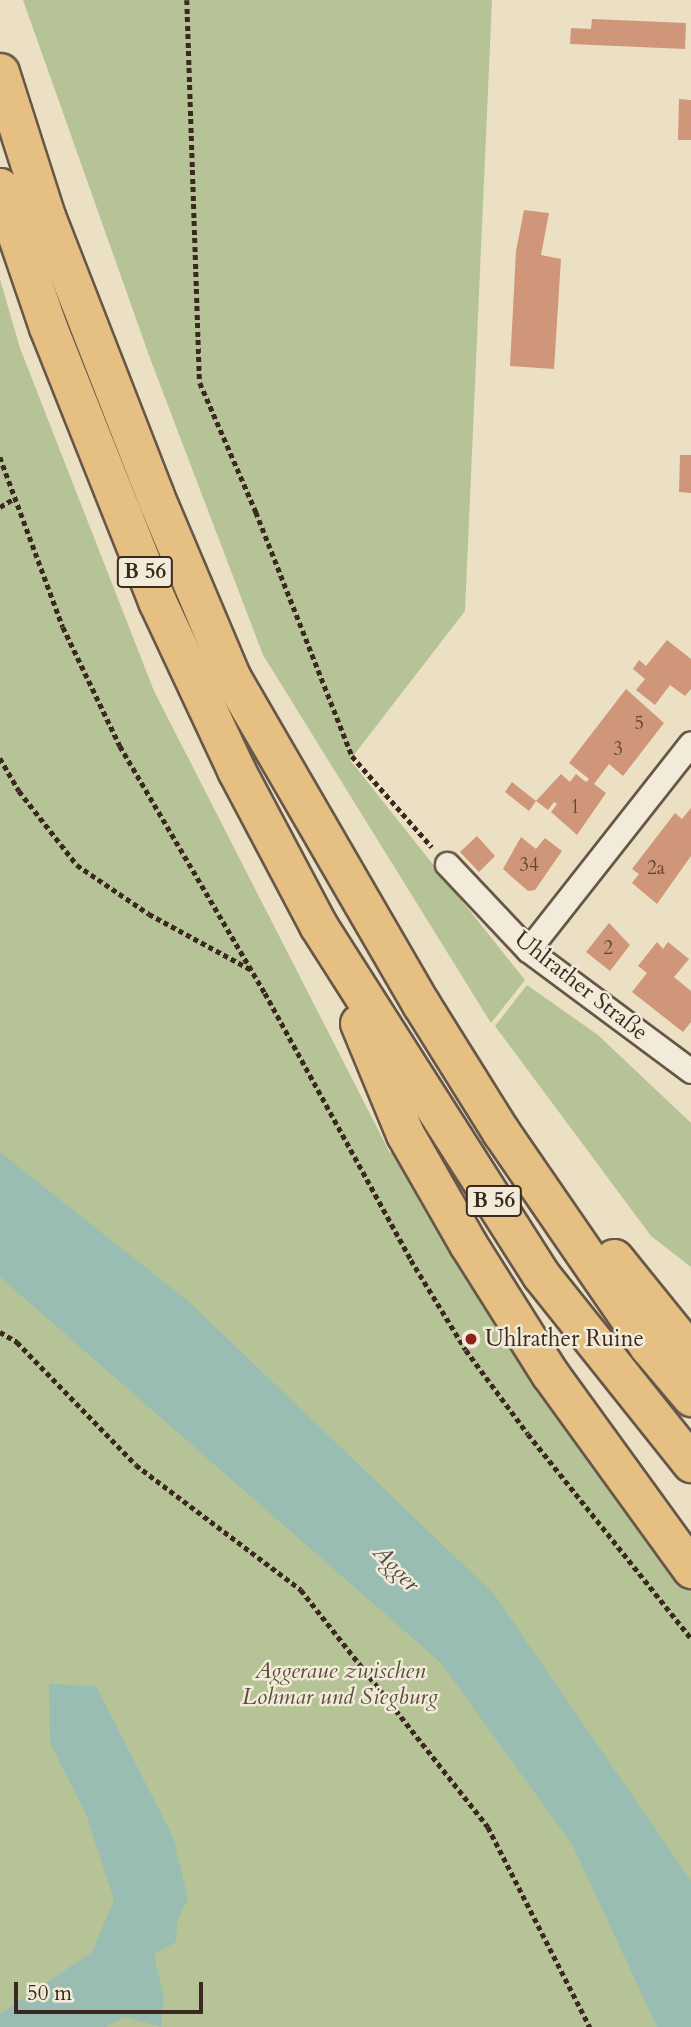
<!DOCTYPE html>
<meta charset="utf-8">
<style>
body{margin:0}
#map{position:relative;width:691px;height:2027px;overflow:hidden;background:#ece0c4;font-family:Cardo,serif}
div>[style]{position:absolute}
.green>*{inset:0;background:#b6c396}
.water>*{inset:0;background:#99bdb2}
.building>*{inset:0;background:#d09679}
.path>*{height:4.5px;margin-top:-2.25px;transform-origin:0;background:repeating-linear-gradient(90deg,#3b291f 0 5px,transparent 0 8.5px)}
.roads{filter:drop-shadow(2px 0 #675748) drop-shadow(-2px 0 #675748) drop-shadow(0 2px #675748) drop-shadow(0 -2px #675748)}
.minor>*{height:23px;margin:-11.5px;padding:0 11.5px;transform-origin:11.5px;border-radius:11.5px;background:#f3ebd9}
.trunk>*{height:37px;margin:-18.5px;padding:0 18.5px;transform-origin:18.5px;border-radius:18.5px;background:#e6c082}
.dots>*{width:19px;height:19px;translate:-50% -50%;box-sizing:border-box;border:4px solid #f3ebd9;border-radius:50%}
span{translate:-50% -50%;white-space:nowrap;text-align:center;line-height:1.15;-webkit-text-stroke:5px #f3ebd9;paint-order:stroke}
.number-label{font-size:19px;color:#604436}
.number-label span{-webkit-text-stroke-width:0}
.shield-label span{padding:2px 5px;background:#f3ebd9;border:2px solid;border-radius:5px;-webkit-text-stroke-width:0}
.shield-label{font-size:21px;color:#3b291f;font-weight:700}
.street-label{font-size:23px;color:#3b291f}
.poi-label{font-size:23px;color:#3b291f}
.left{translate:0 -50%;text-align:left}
.park-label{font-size:23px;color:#5a503d;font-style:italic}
.water-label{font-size:24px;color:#524e44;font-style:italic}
.scale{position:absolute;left:14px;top:1982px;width:189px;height:32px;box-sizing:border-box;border:4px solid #3b291f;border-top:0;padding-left:9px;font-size:21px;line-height:24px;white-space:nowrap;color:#3b291f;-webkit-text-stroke:5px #f3ebd9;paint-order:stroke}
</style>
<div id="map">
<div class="green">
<div style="clip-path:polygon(23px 0,492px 0,465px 611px,350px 760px,525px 980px,491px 1023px,263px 655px,151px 361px)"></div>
<div style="clip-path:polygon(0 279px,20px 348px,154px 691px,390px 1153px,403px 1146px,691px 1578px,691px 2027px,0 2027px)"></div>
<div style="clip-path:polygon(527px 985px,598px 1035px,691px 1123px,691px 1267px,651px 1236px,495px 1026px)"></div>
</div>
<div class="water">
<div style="clip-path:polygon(0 1152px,188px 1301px,494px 1594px,691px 1881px,691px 2027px,657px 2027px,573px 1846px,441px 1663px,0 1277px)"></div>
<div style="clip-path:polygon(49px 1684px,96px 1686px,173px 1837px,188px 1899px,177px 1921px,176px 1942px,154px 1954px,164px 1998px,161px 2027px,124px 2017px,106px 2027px,0 2027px,0 2014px,92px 1952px,114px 1900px,86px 1814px,50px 1743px)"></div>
</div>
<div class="building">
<div style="clip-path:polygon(592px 19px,686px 23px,685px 49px,570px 44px,571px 28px,591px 29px)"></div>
<div style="clip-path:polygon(679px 99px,691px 100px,691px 140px,678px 140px)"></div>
<div style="clip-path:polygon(524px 210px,549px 213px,541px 255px,561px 259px,554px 369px,510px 366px,516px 251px)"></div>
<div style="clip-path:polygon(680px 455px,691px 455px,691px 493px,679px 492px)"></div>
<div style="clip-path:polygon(667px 640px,691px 659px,691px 689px,685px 696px,670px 685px,655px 705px,636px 690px,645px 679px,633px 669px,639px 660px,646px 666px)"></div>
<div style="clip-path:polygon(626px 689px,664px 723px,623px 776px,609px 764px,594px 784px,606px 793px,577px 835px,551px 812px,557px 804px,554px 802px,548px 810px,536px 801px,561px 774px,570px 782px,576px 774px,586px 782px,589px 779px,569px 763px)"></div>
<div style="clip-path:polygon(512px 782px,536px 801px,529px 811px,505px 792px)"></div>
<div style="clip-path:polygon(691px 808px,691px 856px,657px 904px,632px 883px,639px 874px,632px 869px,675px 813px,682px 819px)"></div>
<div style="clip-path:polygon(477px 836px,495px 856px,479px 872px,460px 852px)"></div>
<div style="clip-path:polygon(521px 837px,536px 849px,545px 838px,562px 851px,535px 890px,528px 891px,503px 869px)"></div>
<div style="clip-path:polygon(609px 923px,630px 945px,610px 971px,586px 952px)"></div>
<div style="clip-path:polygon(657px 942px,663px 949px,668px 942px,689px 959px,674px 977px,691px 991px,691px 1022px,683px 1032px,632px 992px,647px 973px,638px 966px)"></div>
</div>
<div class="path">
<div style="left:187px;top:0;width:383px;rotate:88.1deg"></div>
<div style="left:200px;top:383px;width:141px;rotate:66.5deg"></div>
<div style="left:256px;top:512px;width:262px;rotate:68.5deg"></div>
<div style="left:352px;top:756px;width:121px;rotate:48.7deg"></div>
<div style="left:0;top:457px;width:181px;rotate:69.7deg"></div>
<div style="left:63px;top:627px;width:132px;rotate:64.4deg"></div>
<div style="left:120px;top:746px;width:286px;rotate:59.6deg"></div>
<div style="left:265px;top:993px;width:304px;rotate:61.3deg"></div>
<div style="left:411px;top:1260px;width:105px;rotate:58.6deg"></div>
<div style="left:466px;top:1350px;width:104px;rotate:53.6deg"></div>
<div style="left:528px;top:1434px;width:261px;rotate:51.4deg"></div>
<div style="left:0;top:507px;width:17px;rotate:-31deg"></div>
<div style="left:0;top:758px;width:38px;rotate:60deg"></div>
<div style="left:19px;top:791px;width:94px;rotate:51.9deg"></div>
<div style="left:77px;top:865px;width:87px;rotate:34.2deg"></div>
<div style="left:149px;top:914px;width:115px;rotate:28.6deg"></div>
<div style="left:0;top:1332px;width:20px;rotate:30deg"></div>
<div style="left:17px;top:1342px;width:171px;rotate:45.9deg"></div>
<div style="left:136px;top:1465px;width:207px;rotate:37.1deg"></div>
<div style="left:301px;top:1590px;width:302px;rotate:51.7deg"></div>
<div style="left:488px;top:1827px;width:225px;rotate:63deg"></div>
</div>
<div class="roads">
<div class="minor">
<div style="left:447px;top:864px;width:118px;rotate:46.7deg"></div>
<div style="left:528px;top:950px;width:203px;rotate:36.6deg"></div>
<div style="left:528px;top:950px;width:263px;rotate:-51.8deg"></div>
</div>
<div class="trunk">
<div style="left:0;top:72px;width:151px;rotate:72.3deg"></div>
<div style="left:46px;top:216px;width:300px;rotate:68.7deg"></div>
<div style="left:155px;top:496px;width:198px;rotate:67.1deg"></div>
<div style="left:232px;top:678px;width:377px;rotate:59.9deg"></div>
<div style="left:421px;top:1004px;width:151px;rotate:58deg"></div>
<div style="left:501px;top:1132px;width:260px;rotate:55.5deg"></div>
<div style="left:648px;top:1346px;width:67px;rotate:49.9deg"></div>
<div style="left:0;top:187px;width:148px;rotate:71.1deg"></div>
<div style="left:48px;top:327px;width:295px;rotate:68.3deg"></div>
<div style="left:157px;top:601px;width:187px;rotate:64.9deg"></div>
<div style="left:236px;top:770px;width:175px;rotate:62.1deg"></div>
<div style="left:318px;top:925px;width:415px;rotate:57.5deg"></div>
<div style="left:541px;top:1275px;width:241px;rotate:51.4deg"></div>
<div style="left:359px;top:1023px;width:120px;rotate:67.5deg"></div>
<div style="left:405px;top:1134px;width:127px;rotate:60.2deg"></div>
<div style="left:468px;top:1244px;width:154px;rotate:57.8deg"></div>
<div style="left:550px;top:1374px;width:241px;rotate:54.1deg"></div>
<div style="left:614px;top:1258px;width:122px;rotate:51deg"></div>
</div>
</div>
<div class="dots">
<div style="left:471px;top:1339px;background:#8f2418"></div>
</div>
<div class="number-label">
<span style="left:639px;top:724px">5</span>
<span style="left:618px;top:750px">3</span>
<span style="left:575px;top:808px">1</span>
<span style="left:529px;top:866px">34</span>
<span style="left:656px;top:869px">2a</span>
<span style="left:608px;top:949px">2</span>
</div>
<div class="shield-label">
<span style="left:145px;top:572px">B 56</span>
<span style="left:494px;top:1201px">B 56</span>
</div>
<div class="street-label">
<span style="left:581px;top:986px;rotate:38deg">Uhlrather Straße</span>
</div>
<div class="poi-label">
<span class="left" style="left:485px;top:1339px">Uhlrather Ruine</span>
</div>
<div class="park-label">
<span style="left:340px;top:1684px">Aggeraue zwischen<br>Lohmar und Siegburg</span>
</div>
<div class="water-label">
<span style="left:396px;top:1568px;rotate:46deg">Agger</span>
</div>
<div class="scale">50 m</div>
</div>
